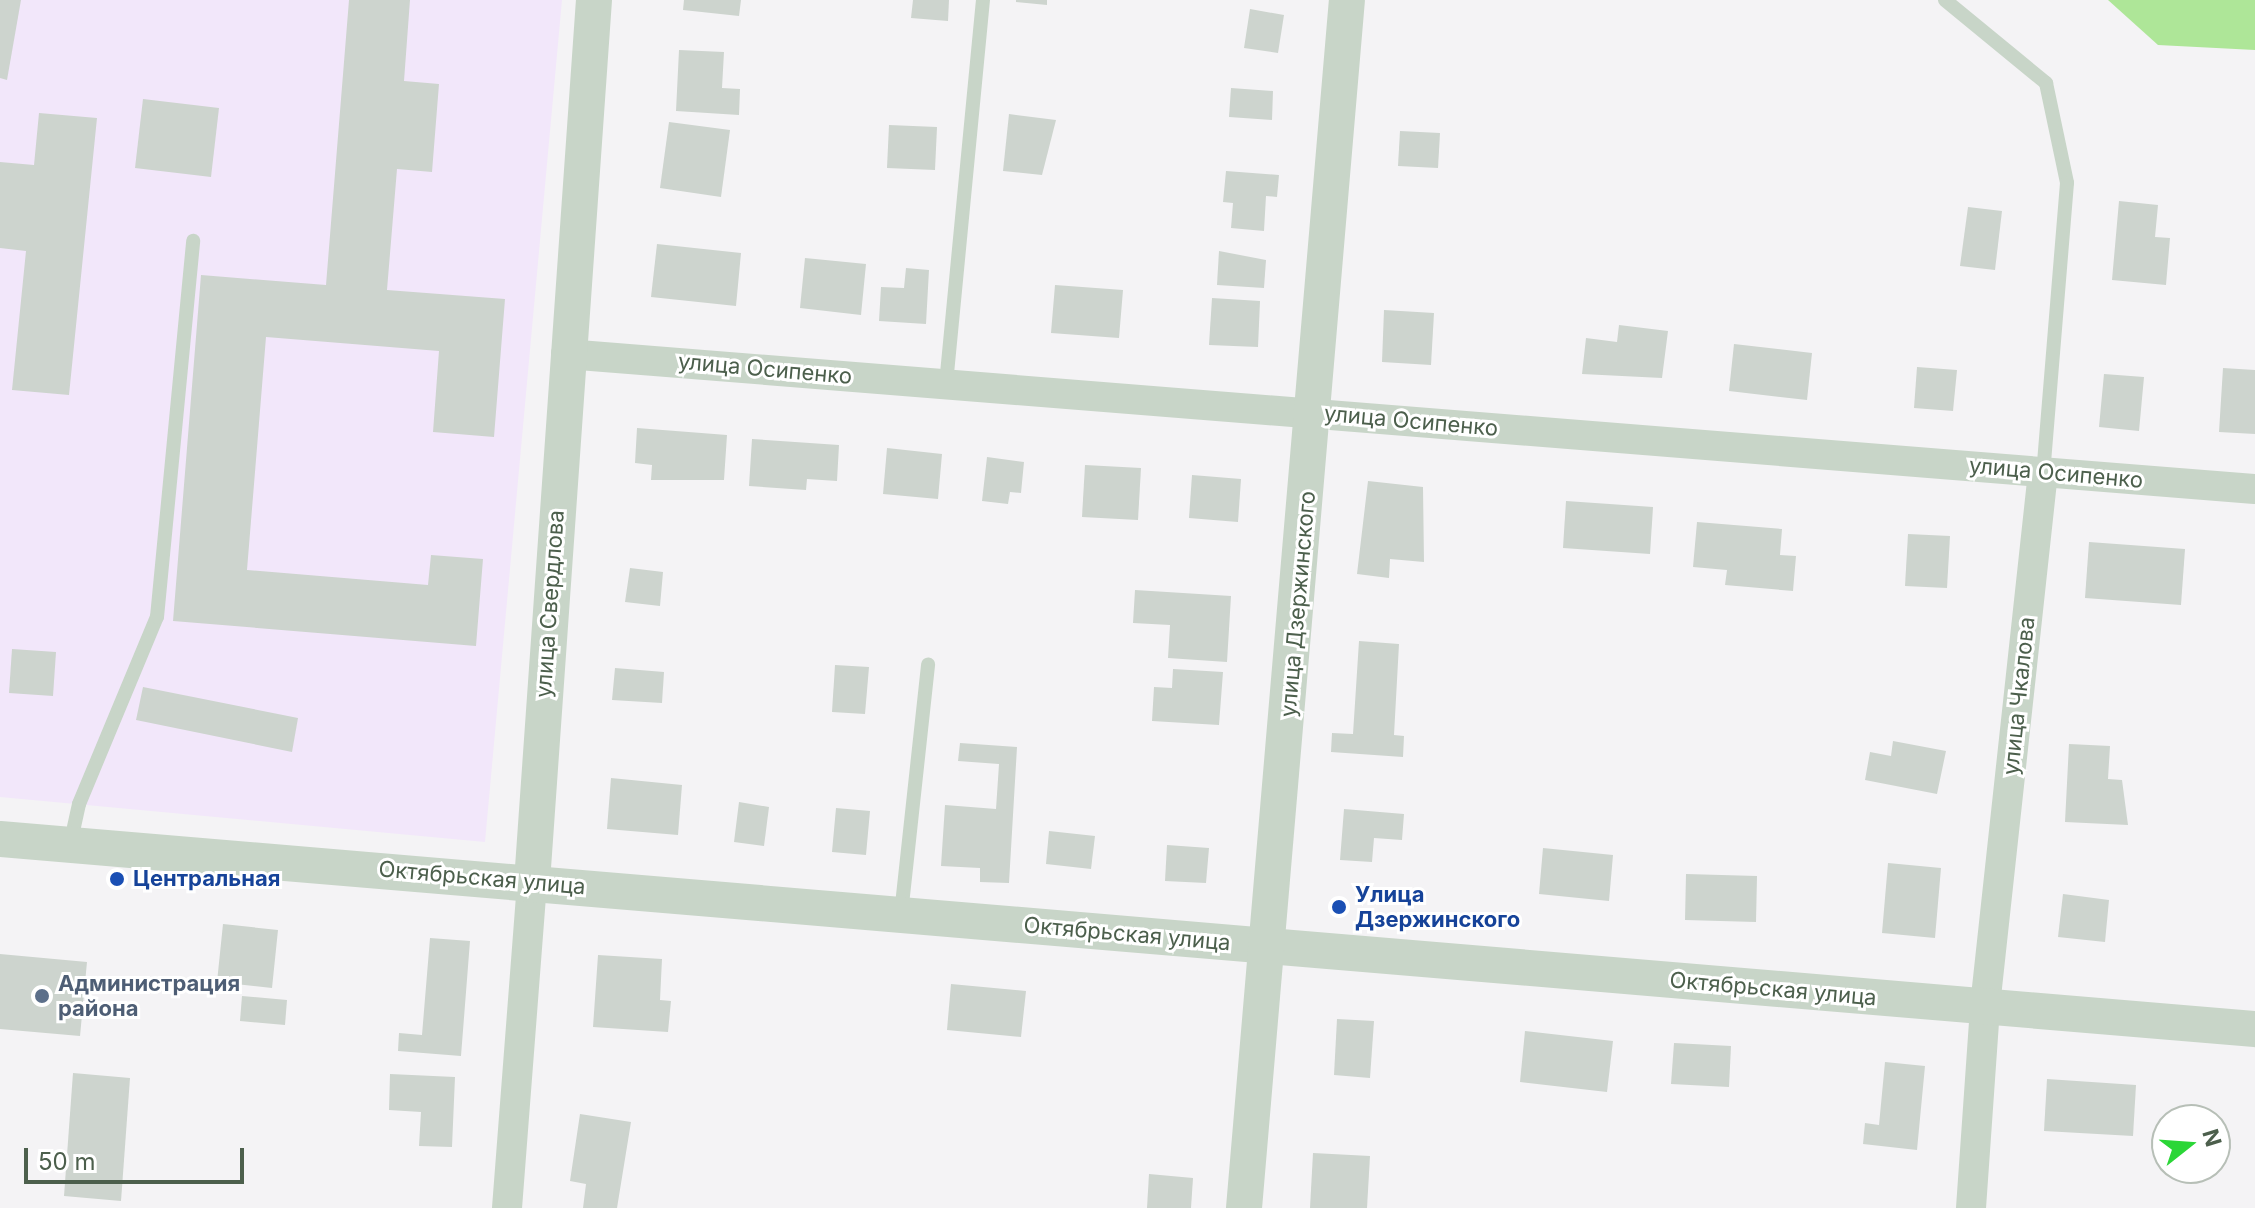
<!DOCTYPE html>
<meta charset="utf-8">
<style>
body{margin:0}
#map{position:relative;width:2255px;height:1208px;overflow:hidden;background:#f4f3f5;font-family:Inter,sans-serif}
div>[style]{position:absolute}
.medical>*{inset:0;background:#f2e7fa}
.water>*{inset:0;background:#aee698}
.building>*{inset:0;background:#cdd4ce}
.service>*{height:14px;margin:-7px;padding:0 7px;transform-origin:7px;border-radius:7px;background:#c8d5c8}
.minor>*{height:30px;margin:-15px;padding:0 15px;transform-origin:15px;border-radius:15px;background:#c8d5c8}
.tertiary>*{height:36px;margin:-18px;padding:0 18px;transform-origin:18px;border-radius:18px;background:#c8d5c8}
.dots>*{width:22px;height:22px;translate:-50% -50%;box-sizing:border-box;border:4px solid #fff;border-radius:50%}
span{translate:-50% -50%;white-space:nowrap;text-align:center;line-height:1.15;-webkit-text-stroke:6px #fff;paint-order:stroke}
.street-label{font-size:22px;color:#4c5f4c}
.transit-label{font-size:22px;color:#164399;font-weight:700}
.left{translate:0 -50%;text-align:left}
.service-label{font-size:22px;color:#4e5e75;font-weight:700}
.north{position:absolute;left:2151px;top:1104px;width:80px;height:80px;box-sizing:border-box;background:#fff;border:2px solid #b7bfb7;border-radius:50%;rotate:73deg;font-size:22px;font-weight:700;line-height:32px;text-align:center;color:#4c5f4c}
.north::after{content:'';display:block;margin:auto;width:28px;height:36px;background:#2bd637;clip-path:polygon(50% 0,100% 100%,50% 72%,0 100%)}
.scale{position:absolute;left:24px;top:1148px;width:220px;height:36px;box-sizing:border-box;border:4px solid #4c5f4c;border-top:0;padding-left:10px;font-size:24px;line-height:28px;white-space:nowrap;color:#4c5f4c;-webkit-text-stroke:6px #fff;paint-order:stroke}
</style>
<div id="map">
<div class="medical">
<div style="clip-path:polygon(0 0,562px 0,485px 842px,0 797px)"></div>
</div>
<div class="water">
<div style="clip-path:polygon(2108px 0,2255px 0,2255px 50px,2158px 45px)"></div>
</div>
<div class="building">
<div style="clip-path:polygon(0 0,21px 0,7px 80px,0 78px)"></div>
<div style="clip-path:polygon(349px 0,410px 0,404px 81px,439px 84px,432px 172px,397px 169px,387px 290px,505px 299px,494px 437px,433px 432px,439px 351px,266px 337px,247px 570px,428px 585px,431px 555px,483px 559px,476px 646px,173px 621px,201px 275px,326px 285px)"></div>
<div style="clip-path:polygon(684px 0,741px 0,739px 16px,683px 10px)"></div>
<div style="clip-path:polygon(913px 0,949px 0,948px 21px,911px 18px)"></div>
<div style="clip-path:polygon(1016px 0,1047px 0,1047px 5px,1016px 2px)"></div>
<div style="clip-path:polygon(1250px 9px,1284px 15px,1278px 53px,1244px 48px)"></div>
<div style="clip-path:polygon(679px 50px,724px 52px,722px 88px,740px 89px,739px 115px,676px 111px)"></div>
<div style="clip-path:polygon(1231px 88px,1273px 91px,1272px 120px,1229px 117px)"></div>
<div style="clip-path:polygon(143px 99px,219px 108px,211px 177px,135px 168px)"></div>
<div style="clip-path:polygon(39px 113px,97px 118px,69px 395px,12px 390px,26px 251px,0 248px,0 162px,34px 165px)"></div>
<div style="clip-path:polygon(1009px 114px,1056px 120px,1042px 175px,1003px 171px)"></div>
<div style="clip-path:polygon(669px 122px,730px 130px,721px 197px,660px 188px)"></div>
<div style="clip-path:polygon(889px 125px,937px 127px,935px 170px,887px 168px)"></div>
<div style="clip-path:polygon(1400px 131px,1440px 133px,1438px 168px,1398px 166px)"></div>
<div style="clip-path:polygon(1226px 171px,1279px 175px,1277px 197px,1266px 196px,1264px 231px,1231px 228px,1233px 203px,1223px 202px)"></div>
<div style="clip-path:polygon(2119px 201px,2158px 205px,2155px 237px,2170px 238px,2166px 285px,2112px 280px)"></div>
<div style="clip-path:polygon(1968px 207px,2002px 211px,1995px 270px,1960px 266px)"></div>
<div style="clip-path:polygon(657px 244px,741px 253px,736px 306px,651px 297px)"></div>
<div style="clip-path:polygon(1219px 251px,1266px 260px,1264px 288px,1217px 285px)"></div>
<div style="clip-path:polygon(805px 258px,866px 264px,861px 315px,800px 308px)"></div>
<div style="clip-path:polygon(906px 268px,929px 270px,926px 324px,879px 321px,881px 287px,904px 288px)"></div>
<div style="clip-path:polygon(1055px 285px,1123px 290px,1119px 338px,1051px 333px)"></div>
<div style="clip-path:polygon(1212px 298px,1260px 301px,1258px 347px,1209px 345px)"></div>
<div style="clip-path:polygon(1384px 310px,1434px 313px,1431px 365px,1382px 362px)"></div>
<div style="clip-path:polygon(1619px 325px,1668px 331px,1662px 378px,1582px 374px,1586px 338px,1617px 342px)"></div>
<div style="clip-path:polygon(1734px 344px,1812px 353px,1807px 400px,1729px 391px)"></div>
<div style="clip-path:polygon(1917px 367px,1957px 370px,1953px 411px,1914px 408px)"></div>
<div style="clip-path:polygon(2223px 368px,2255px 370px,2255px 434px,2219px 432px)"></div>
<div style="clip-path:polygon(2104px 374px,2144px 377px,2139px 431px,2099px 427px)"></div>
<div style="clip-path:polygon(637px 428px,727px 435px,724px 480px,651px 480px,652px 465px,635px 463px)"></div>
<div style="clip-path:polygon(752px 439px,839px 445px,837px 481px,807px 479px,806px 490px,749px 486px)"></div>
<div style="clip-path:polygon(887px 448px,942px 454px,938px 499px,883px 494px)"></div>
<div style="clip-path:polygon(987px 457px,1024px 462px,1021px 493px,1010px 492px,1008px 504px,982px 501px)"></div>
<div style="clip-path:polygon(1085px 465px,1141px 468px,1138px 520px,1082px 517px)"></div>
<div style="clip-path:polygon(1192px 475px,1241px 479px,1238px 522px,1189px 518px)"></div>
<div style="clip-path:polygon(1368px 481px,1423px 487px,1424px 562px,1390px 559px,1389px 578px,1357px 574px)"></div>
<div style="clip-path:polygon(1566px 501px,1653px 507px,1650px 554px,1563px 548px)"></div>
<div style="clip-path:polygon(1697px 522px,1782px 529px,1780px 555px,1796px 556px,1793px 591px,1725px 585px,1727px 570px,1693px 567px)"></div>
<div style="clip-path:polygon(1908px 534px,1950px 536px,1947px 588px,1905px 586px)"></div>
<div style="clip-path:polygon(2089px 542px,2185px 549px,2181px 605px,2085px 598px)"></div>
<div style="clip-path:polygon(630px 568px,663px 572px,660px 606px,625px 602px)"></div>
<div style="clip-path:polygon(1135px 590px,1231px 596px,1227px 662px,1168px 658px,1170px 625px,1133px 623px)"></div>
<div style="clip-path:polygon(1359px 641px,1399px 644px,1394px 735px,1404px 736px,1403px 757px,1331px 752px,1332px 733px,1353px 734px)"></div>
<div style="clip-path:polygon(12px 649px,56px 652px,53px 696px,9px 693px)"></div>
<div style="clip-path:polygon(835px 665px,869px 667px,865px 714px,832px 712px)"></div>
<div style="clip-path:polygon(615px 668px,664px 672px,662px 703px,612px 700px)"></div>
<div style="clip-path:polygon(1173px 669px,1223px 672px,1219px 725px,1152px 721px,1154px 687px,1172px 688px)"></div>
<div style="clip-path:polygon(143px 687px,298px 718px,292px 752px,136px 720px)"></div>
<div style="clip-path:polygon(1893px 741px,1946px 751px,1937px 794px,1865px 780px,1870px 752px,1891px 756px)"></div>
<div style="clip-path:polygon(960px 743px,1017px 747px,1009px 883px,980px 882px,980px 868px,941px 866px,945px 805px,996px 809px,999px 764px,958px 761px)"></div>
<div style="clip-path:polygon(2069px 744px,2110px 746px,2108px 779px,2122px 780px,2128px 825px,2065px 822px)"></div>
<div style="clip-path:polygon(611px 778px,682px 785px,678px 835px,607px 829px)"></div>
<div style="clip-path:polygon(739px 802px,769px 807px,764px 846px,734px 842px)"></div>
<div style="clip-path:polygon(836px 808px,870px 811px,866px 855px,832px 852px)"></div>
<div style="clip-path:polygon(1344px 809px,1404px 814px,1402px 840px,1374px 838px,1372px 862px,1340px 860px)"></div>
<div style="clip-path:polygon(1049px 831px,1095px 836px,1091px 869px,1046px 864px)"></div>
<div style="clip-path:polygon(1167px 845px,1209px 848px,1206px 883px,1165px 881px)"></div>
<div style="clip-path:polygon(1543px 848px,1613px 855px,1609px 901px,1539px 894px)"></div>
<div style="clip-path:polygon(1888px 863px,1941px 868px,1935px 938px,1882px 933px)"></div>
<div style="clip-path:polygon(1686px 874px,1757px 876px,1756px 922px,1685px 920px)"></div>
<div style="clip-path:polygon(2063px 894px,2109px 900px,2105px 942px,2058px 937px)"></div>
<div style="clip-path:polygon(223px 924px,278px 930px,272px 988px,217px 982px)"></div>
<div style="clip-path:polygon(430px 938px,470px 941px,461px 1056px,398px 1051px,399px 1033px,422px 1035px)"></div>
<div style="clip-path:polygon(0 954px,87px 962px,80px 1036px,0 1029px)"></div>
<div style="clip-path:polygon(598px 955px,662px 959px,660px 1000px,671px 1001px,668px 1032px,593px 1027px)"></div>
<div style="clip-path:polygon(951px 984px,1026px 991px,1021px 1037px,947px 1030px)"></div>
<div style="clip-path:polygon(242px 996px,287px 1000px,285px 1025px,240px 1021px)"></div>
<div style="clip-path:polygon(1337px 1019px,1374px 1021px,1370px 1078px,1334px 1075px)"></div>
<div style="clip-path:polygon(1525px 1031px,1613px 1041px,1607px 1092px,1520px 1082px)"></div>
<div style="clip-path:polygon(1674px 1043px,1731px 1046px,1729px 1087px,1671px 1084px)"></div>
<div style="clip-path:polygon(1885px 1062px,1925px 1066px,1917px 1150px,1863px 1144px,1865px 1123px,1879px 1125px)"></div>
<div style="clip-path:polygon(73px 1073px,130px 1078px,121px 1201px,64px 1196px)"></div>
<div style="clip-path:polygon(390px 1074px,455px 1077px,452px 1147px,419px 1146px,421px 1112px,389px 1110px)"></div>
<div style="clip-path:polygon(2047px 1079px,2136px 1085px,2133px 1136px,2044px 1131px)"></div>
<div style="clip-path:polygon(580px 1114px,631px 1122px,617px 1208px,583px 1208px,586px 1184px,570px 1181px)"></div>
<div style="clip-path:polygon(1313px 1153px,1370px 1156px,1367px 1208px,1310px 1208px)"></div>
<div style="clip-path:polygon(1149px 1174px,1193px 1178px,1191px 1208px,1147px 1208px)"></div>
</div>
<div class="service">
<div style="left:1945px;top:0;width:131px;rotate:39.4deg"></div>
<div style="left:2046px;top:83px;width:102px;rotate:78.1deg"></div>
<div style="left:2067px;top:183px;width:290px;rotate:94.7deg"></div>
<div style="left:946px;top:384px;width:386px;rotate:-84.5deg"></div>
<div style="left:70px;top:845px;width:42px;rotate:-77.6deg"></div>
<div style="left:79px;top:804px;width:203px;rotate:-67.4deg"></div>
<div style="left:157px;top:617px;width:378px;rotate:-84.5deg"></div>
<div style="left:901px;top:914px;width:251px;rotate:-83.8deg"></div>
</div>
<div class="minor">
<div style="left:566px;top:354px;width:1694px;rotate:4.57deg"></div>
<div style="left:507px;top:1208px;width:327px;rotate:-85.6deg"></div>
<div style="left:1971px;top:1208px;width:202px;rotate:-86deg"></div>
<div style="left:1985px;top:1006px;width:537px;rotate:-83.8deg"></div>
</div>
<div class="tertiary">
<div style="left:0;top:839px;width:2263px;rotate:4.82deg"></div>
<div style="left:532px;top:882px;width:884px;rotate:-85.98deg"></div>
<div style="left:1244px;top:1208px;width:1212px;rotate:-85.13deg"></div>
</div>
<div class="dots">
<div style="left:117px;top:879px;background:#1a4fb4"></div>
<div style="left:1339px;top:907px;background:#1a4fb4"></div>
<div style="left:42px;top:996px;background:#5c6f8a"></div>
</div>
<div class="street-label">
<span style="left:765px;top:369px;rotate:5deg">улица Осипенко</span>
<span style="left:1411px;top:421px;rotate:5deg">улица Осипенко</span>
<span style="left:2056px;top:473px;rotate:5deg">улица Осипенко</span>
<span style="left:550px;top:604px;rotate:-86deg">улица Свердлова</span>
<span style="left:1298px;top:604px;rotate:-85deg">улица Дзержинского</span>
<span style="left:2019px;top:696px;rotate:-84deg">улица Чкалова</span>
<span style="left:482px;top:878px;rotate:5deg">Октябрьская улица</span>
<span style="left:1127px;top:934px;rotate:5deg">Октябрьская улица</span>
<span style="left:1773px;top:989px;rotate:5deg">Октябрьская улица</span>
</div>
<div class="transit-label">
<span class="left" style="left:133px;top:879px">Центральная</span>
<span class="left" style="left:1355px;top:907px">Улица<br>Дзержинского</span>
</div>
<div class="service-label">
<span class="left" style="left:58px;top:996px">Администрация<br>района</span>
</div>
<div class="north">N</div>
<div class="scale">50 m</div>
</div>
